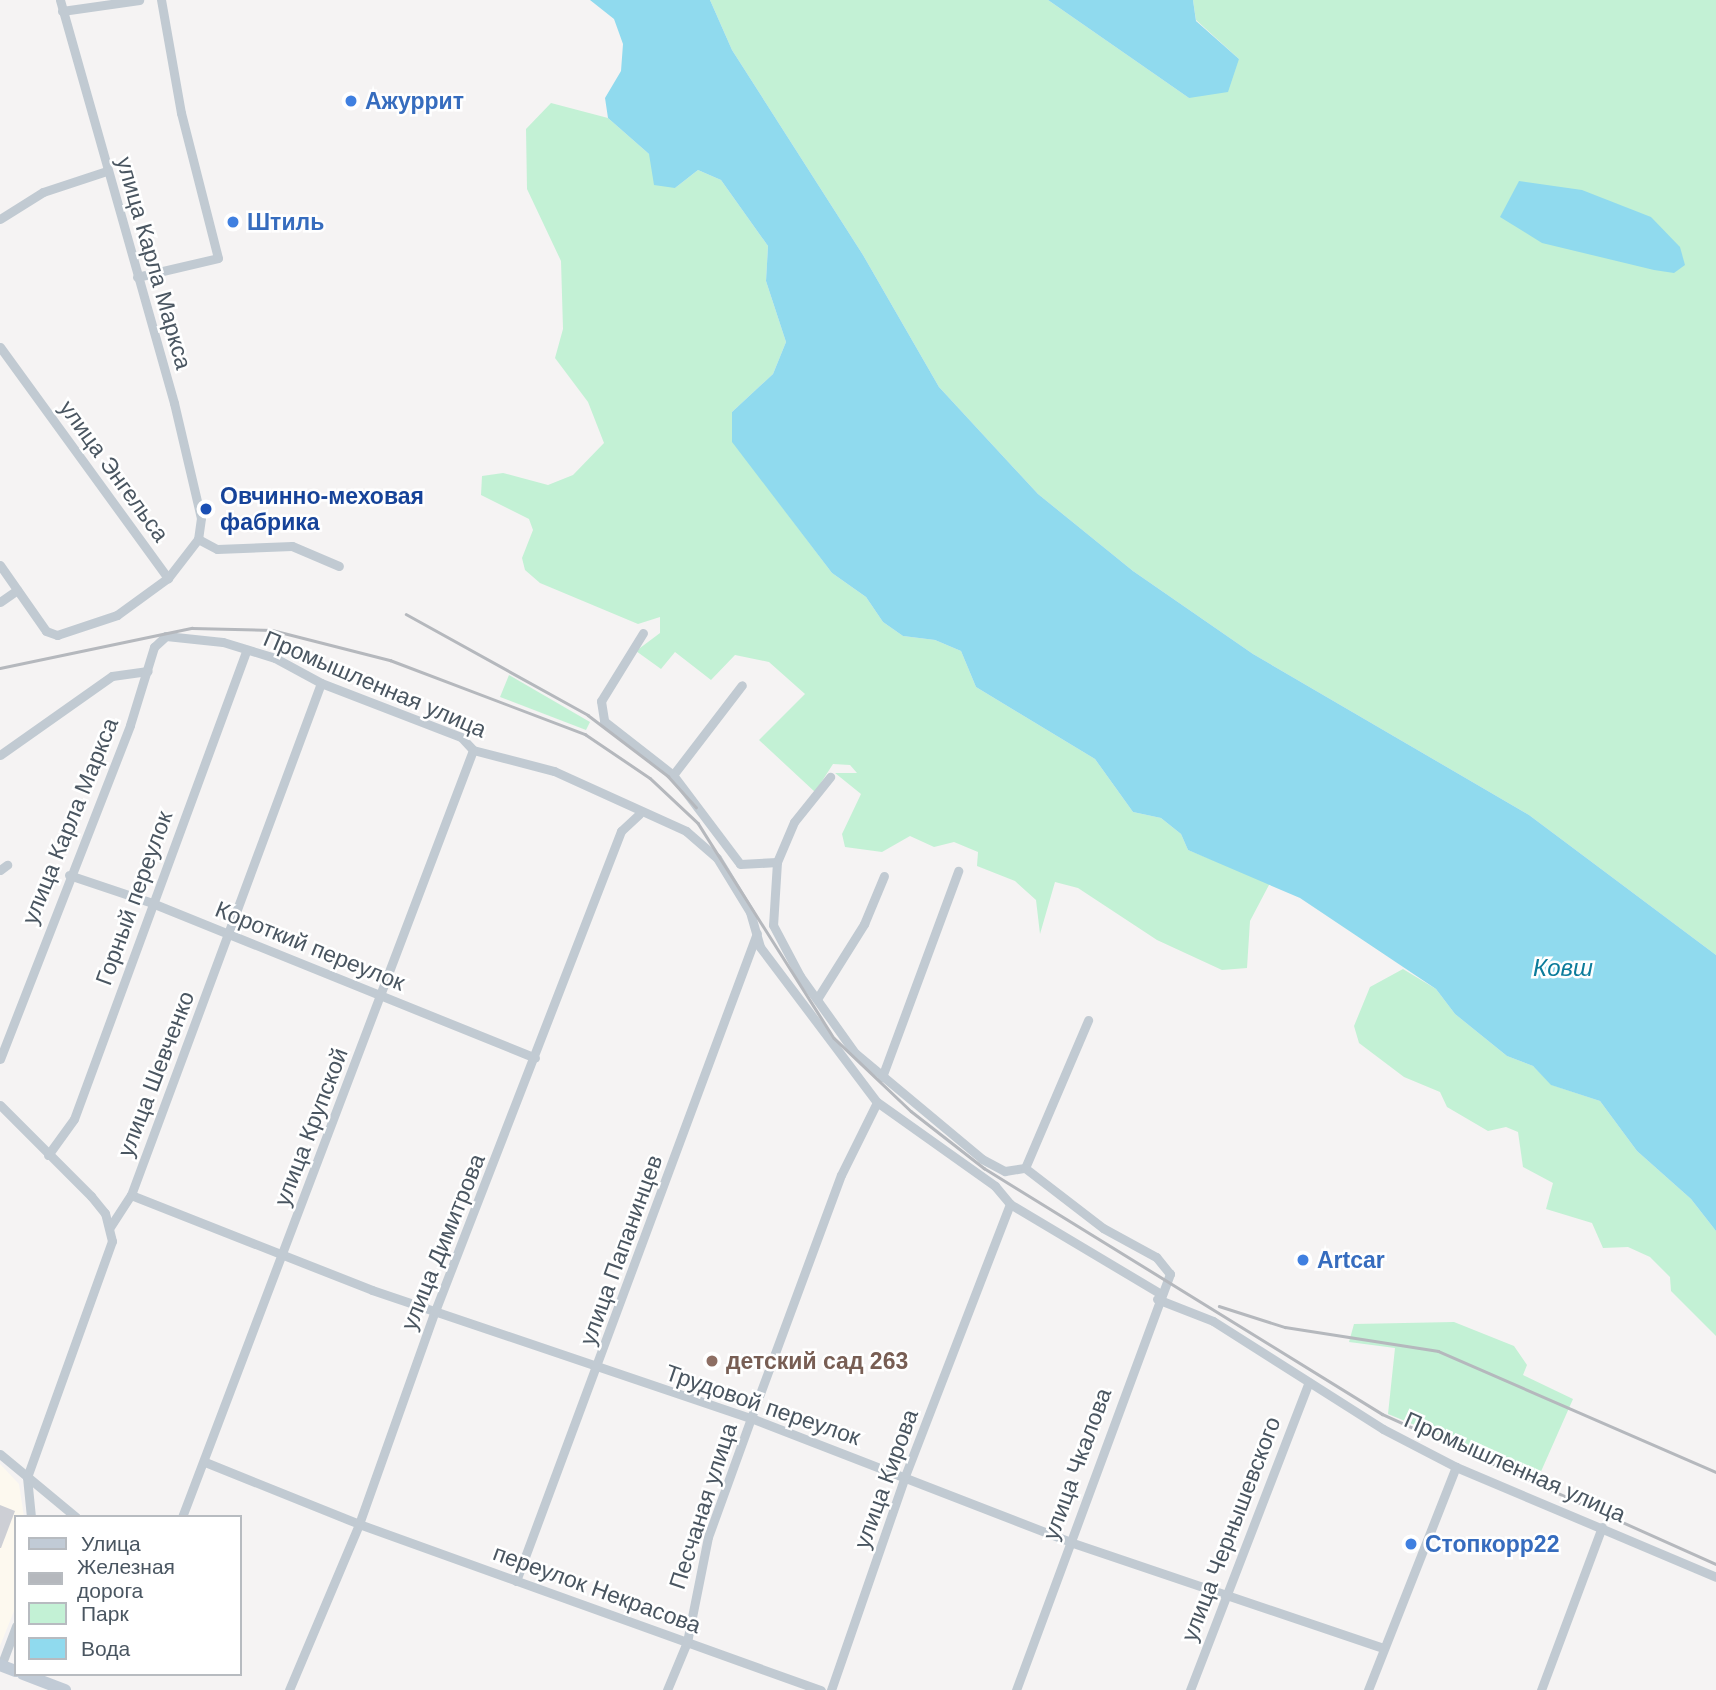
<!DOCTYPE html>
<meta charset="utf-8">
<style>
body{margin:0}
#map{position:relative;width:1716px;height:1690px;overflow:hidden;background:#f5f3f3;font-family:Helvetica,sans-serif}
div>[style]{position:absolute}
.commercial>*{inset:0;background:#fdf9ef}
.green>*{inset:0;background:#c3f1d5}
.water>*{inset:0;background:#90daee}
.building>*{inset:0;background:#cdcfd5}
.street>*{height:9px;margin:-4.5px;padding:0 4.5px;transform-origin:4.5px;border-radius:4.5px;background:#c1cad2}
.secondary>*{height:12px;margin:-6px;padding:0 6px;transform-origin:6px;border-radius:6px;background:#c1cbd6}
.rail>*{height:2.5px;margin:-1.25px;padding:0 1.25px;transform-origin:1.25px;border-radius:1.25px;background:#b5b8bd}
.dots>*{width:19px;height:19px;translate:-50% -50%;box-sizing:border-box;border:4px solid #fff;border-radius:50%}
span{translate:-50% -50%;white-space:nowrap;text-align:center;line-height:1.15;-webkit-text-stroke:5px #fff;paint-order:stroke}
.shop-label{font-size:23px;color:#366cbe;font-weight:700}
.left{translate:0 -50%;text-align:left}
.street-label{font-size:23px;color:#4a5661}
.transit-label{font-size:23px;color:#164399;font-weight:700}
.education-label{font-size:23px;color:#785e54;font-weight:700}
.water-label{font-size:24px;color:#0c7c9b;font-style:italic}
.legend{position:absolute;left:14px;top:1515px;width:228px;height:161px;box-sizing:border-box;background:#fff;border:2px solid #b7bbc0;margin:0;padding:9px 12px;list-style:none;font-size:21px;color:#4a5661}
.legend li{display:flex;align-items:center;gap:14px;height:35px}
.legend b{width:35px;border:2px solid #b7bbc0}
</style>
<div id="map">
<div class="commercial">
<div style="clip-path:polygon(0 1464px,19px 1484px,24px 1517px,16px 1517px,16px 1606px,0 1646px)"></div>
</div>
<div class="green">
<div style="clip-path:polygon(710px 0,1048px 0,1189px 98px,1239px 59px,1196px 20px,1193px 0,1716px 0,1716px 955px,1529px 815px,1253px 654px,1133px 571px,1038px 494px,939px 387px,863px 255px,732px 50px)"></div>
<div style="clip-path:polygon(551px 103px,608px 118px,649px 154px,675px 188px,698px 170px,721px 180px,768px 246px,766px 281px,786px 342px,773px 374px,732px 412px,733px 442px,832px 573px,866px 597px,883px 622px,903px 636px,935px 640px,961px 651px,976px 687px,1095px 759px,1133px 812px,1161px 818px,1181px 834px,1188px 850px,1270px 883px,1250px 921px,1247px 968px,1222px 970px,1157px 940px,1078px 888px,1055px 882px,1040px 934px,1036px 900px,1015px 881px,977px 866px,978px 852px,954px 842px,934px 847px,910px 836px,882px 852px,845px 847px,842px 834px,861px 794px,835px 773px,857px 773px,850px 765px,833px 764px,815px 792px,759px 740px,805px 694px,769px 662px,735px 655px,711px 680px,675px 652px,661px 669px,636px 651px,660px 633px,660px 617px,638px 624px,540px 583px,525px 570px,522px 558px,533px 530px,529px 519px,481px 495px,482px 476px,503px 473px,548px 485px,573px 475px,604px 443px,588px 402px,555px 358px,563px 329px,561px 261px,527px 189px,526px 129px)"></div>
<div style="clip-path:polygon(509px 675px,590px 722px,586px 730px,500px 697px)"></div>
<div style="clip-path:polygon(1403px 969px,1436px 989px,1455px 1014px,1507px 1056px,1533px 1066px,1552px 1085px,1600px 1101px,1637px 1151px,1691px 1199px,1716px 1231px,1716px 1336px,1671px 1291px,1670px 1277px,1650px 1257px,1628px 1247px,1603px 1248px,1592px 1223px,1546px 1209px,1553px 1183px,1523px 1167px,1518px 1132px,1506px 1127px,1488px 1131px,1447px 1107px,1440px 1092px,1404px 1077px,1359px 1043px,1354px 1026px,1370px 987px)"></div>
<div style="clip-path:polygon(1454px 1322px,1514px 1346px,1527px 1365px,1523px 1375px,1573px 1399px,1539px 1476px,1388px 1414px,1395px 1348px,1349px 1342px,1354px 1324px)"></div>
</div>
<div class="water">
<div style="clip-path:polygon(590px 0,710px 0,732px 50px,863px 255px,939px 387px,1038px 494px,1133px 571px,1253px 654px,1529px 815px,1716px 955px,1716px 1231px,1691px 1199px,1637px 1151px,1600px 1101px,1551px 1085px,1533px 1066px,1507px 1056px,1455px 1014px,1436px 989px,1300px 898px,1188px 850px,1181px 834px,1161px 818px,1133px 812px,1095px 759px,976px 687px,961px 651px,935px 640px,903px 636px,883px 622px,866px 597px,832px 573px,732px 442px,732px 412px,773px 374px,786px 342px,766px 281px,768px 246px,721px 180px,698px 170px,675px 188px,654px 185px,649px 154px,608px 118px,605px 98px,621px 71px,623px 44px,614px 19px)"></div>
<div style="clip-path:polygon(1048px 0,1193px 0,1196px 21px,1239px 59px,1228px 92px,1189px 98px)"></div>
<div style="clip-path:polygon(1519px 181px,1582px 190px,1651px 217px,1680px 247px,1685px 265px,1674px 273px,1654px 270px,1542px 243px,1500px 217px)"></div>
</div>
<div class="building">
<div style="clip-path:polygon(0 1505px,15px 1511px,1px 1548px,0 1548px)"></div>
</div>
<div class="street">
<div style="left:60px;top:0;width:419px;rotate:74.2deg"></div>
<div style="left:174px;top:403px;width:118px;rotate:76.8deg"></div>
<div style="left:201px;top:518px;width:21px;rotate:98deg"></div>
<div style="left:62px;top:11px;width:78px;rotate:-8.1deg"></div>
<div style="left:0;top:219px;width:51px;rotate:-32.1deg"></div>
<div style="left:43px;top:192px;width:67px;rotate:-18.2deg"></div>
<div style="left:137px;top:277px;width:83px;rotate:-13.2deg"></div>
<div style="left:218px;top:258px;width:150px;rotate:-104.3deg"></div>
<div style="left:181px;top:113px;width:115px;rotate:-100deg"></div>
<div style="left:0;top:347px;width:286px;rotate:54deg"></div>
<div style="left:168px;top:578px;width:49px;rotate:-52.4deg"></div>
<div style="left:198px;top:539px;width:21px;rotate:28deg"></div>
<div style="left:217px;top:549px;width:75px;rotate:-2.3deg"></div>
<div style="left:292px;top:546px;width:51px;rotate:23.1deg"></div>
<div style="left:0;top:565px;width:80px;rotate:55.1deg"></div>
<div style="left:46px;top:631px;width:12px;rotate:20deg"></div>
<div style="left:57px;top:635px;width:63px;rotate:-18.4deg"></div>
<div style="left:117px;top:615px;width:63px;rotate:-36deg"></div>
<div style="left:0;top:602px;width:21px;rotate:-35deg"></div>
<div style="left:643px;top:633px;width:80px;rotate:121.7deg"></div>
<div style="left:601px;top:701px;width:20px;rotate:81deg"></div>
<div style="left:604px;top:721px;width:88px;rotate:38deg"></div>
<div style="left:673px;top:775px;width:111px;rotate:53deg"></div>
<div style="left:740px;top:864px;width:37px;rotate:-3deg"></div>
<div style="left:777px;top:862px;width:63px;rotate:93.6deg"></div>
<div style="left:773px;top:925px;width:58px;rotate:62.1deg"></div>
<div style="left:800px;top:976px;width:95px;rotate:54.5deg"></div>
<div style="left:855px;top:1053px;width:165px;rotate:39.8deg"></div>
<div style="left:982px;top:1159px;width:26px;rotate:28deg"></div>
<div style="left:1005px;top:1171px;width:20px;rotate:-9deg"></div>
<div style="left:0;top:755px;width:137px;rotate:-35.2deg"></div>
<div style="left:112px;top:676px;width:36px;rotate:-8deg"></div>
<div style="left:673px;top:775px;width:113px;rotate:-52.5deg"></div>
<div style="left:777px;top:862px;width:43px;rotate:-67deg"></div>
<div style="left:794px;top:822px;width:58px;rotate:-51.3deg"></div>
<div style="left:0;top:870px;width:9px;rotate:-36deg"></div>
<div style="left:69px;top:875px;width:88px;rotate:18.6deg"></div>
<div style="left:152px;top:903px;width:413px;rotate:22deg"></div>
<div style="left:817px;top:999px;width:89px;rotate:-57.9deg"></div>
<div style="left:864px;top:924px;width:52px;rotate:-67.4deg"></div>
<div style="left:0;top:1059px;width:358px;rotate:-68.7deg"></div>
<div style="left:130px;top:725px;width:82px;rotate:-72.9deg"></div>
<div style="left:154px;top:647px;width:16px;rotate:-43deg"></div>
<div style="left:166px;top:636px;width:57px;rotate:6deg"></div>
<div style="left:223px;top:642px;width:54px;rotate:17.1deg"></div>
<div style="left:275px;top:658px;width:52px;rotate:28.5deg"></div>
<div style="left:321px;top:683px;width:150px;rotate:21.1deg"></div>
<div style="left:461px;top:737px;width:18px;rotate:47deg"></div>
<div style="left:473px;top:750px;width:84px;rotate:14.5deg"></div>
<div style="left:554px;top:771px;width:145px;rotate:24.4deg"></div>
<div style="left:686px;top:831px;width:41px;rotate:41.1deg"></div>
<div style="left:717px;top:858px;width:63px;rotate:58.6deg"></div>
<div style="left:750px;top:912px;width:36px;rotate:74deg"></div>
<div style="left:760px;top:947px;width:194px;rotate:53deg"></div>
<div style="left:882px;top:1077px;width:220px;rotate:-69.7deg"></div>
<div style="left:877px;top:1102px;width:145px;rotate:35.4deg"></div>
<div style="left:995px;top:1186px;width:23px;rotate:50deg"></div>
<div style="left:1010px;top:1204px;width:176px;rotate:30.8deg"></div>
<div style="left:0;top:1105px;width:129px;rotate:45deg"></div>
<div style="left:91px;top:1196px;width:22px;rotate:51deg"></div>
<div style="left:105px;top:1213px;width:29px;rotate:76deg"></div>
<div style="left:112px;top:1241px;width:251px;rotate:109.8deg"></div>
<div style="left:27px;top:1477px;width:40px;rotate:84.3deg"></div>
<div style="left:48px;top:1155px;width:44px;rotate:-54.2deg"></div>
<div style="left:74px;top:1119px;width:500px;rotate:-69.8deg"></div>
<div style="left:1025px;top:1168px;width:161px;rotate:-66.9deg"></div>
<div style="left:131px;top:1195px;width:259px;rotate:21.5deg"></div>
<div style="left:372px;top:1290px;width:400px;rotate:18.7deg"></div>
<div style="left:751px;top:1418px;width:342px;rotate:21.2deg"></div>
<div style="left:1070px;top:1542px;width:331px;rotate:18.7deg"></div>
<div style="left:110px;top:1227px;width:38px;rotate:-57deg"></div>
<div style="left:131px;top:1195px;width:546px;rotate:-69.64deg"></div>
<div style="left:1157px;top:1299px;width:60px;rotate:21.4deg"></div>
<div style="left:1213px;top:1321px;width:201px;rotate:32.4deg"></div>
<div style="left:1383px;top:1429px;width:82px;rotate:27.5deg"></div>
<div style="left:1456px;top:1467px;width:282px;rotate:22.9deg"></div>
<div style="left:0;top:1454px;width:99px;rotate:39.7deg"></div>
<div style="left:205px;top:1462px;width:166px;rotate:21.9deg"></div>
<div style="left:359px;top:1524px;width:491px;rotate:19.8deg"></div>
<div style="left:182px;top:1517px;width:820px;rotate:-69.22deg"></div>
<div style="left:516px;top:1581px;width:691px;rotate:-69.6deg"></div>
<div style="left:1px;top:1666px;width:43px;rotate:-69.4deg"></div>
<div style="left:289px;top:1690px;width:180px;rotate:-67.1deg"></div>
<div style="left:359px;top:1524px;width:226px;rotate:-70.4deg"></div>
<div style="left:435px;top:1311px;width:515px;rotate:-68.82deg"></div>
<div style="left:621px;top:831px;width:25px;rotate:-43deg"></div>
<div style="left:667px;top:1690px;width:52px;rotate:-67.4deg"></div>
<div style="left:687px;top:1642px;width:107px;rotate:-78.7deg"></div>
<div style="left:708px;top:1537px;width:127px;rotate:-70.1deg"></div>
<div style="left:751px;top:1418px;width:259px;rotate:-69.7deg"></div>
<div style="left:841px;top:1175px;width:81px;rotate:-63.7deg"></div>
<div style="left:831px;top:1690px;width:226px;rotate:-70.9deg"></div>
<div style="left:905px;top:1476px;width:292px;rotate:-68.9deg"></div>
<div style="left:1016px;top:1690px;width:444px;rotate:-69.7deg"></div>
<div style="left:1170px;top:1274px;width:22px;rotate:-129deg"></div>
<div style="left:1156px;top:1257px;width:60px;rotate:-151.3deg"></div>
<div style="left:1103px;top:1228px;width:98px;rotate:-142.4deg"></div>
<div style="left:1190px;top:1690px;width:330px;rotate:-68.9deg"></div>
<div style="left:1368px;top:1690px;width:240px;rotate:-68.5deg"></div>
<div style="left:1541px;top:1690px;width:174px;rotate:-69.5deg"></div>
</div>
<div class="secondary">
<div style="left:0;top:1665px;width:17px;rotate:21deg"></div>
<div style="left:23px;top:1674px;width:45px;rotate:20.9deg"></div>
</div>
<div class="rail">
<div style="left:406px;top:614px;width:208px;rotate:29deg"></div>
<div style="left:588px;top:715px;width:101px;rotate:37.3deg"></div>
<div style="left:668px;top:776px;width:42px;rotate:47.9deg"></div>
<div style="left:0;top:668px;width:196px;rotate:-11.8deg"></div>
<div style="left:192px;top:628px;width:80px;rotate:1.4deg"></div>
<div style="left:272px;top:630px;width:122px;rotate:14.3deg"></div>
<div style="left:390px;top:660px;width:209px;rotate:20.8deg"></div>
<div style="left:585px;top:734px;width:78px;rotate:34.1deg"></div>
<div style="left:650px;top:778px;width:66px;rotate:43.2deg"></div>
<div style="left:698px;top:823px;width:254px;rotate:57.7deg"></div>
<div style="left:834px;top:1038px;width:106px;rotate:43.5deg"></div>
<div style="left:911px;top:1111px;width:93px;rotate:38deg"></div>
<div style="left:984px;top:1168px;width:468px;rotate:31.7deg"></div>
<div style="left:1382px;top:1414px;width:366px;rotate:24.2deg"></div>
<div style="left:1219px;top:1306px;width:69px;rotate:17.7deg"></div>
<div style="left:1285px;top:1327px;width:155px;rotate:8.9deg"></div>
<div style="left:1438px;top:1351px;width:303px;rotate:23.5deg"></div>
</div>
<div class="dots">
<div style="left:351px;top:101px;background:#3f7fe0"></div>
<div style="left:233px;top:222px;background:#3f7fe0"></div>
<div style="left:206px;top:509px;background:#1a4fb4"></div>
<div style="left:1303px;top:1260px;background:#3f7fe0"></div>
<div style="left:712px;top:1361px;background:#8d6e63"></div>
<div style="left:1411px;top:1544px;background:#3f7fe0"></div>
</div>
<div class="shop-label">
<span class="left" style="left:365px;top:101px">Ажуррит</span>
<span class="left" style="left:247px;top:222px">Штиль</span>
<span class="left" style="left:1317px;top:1260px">Artcar</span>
<span class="left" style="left:1425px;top:1544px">Стопкорр22</span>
</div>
<div class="street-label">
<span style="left:154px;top:263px;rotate:74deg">улица Карла Маркса</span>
<span style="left:114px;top:471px;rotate:54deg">улица Энгельса</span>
<span style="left:375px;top:684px;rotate:23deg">Промышленная улица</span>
<span style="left:70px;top:821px;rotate:-68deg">улица Карла Маркса</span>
<span style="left:134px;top:898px;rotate:-70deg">Горный переулок</span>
<span style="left:310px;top:946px;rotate:22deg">Короткий переулок</span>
<span style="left:156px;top:1074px;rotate:-69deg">улица Шевченко</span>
<span style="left:311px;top:1127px;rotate:-69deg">улица Крупской</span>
<span style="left:443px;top:1242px;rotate:-68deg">улица Димитрова</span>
<span style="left:621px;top:1250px;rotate:-70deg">улица Папанинцев</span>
<span style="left:763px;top:1405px;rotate:19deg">Трудовой переулок</span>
<span style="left:1077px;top:1464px;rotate:-70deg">улица Чкалова</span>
<span style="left:1515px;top:1467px;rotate:24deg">Промышленная улица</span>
<span style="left:886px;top:1479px;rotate:-70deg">улица Кирова</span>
<span style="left:703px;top:1506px;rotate:-72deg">Песчаная улица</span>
<span style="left:1231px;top:1529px;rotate:-69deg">улица Чернышевского</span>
<span style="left:597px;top:1589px;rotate:20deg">переулок Некрасова</span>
</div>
<div class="transit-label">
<span class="left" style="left:220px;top:509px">Овчинно-меховая<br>фабрика</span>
</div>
<div class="education-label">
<span class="left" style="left:726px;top:1361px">детский сад 263</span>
</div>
<div class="water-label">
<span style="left:1563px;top:968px">Ковш</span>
</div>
<ul class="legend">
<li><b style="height:9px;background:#c1cbd6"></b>Улица</li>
<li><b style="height:9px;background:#b5b8bd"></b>Железная дорога</li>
<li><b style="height:19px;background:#c3f1d5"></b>Парк</li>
<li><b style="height:19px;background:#90daee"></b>Вода</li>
</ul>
</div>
